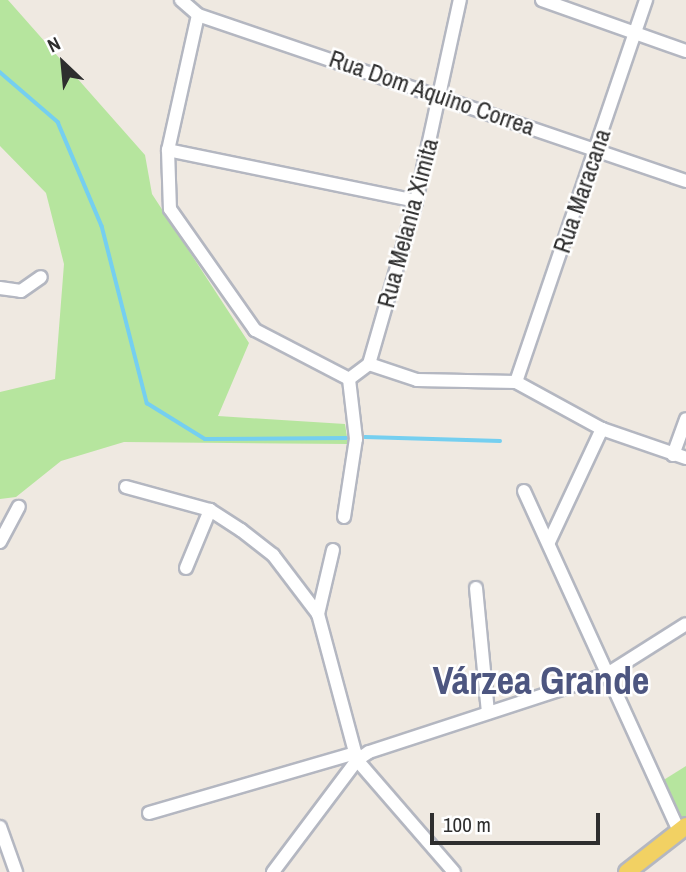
<!DOCTYPE html>
<meta charset="utf-8">
<style>
body{margin:0}
#map{position:relative;width:686px;height:872px;overflow:hidden;background:#efe9e1;font-family:"Archivo Narrow",sans-serif}
div>[style]{position:absolute}
.green>*{inset:0;background:#b6e59e}
.stream>*{height:3.5px;margin:-1.75px;padding:0 1.75px;transform-origin:1.75px;border-radius:1.75px;background:#75cff0}
.roads{filter:drop-shadow(2px 0 #b4b7c1) drop-shadow(-2px 0 #b4b7c1) drop-shadow(0 2px #b4b7c1) drop-shadow(0 -2px #b4b7c1)}
.minor>*{height:12px;margin:-6px;padding:0 6px;transform-origin:6px;border-radius:6px;background:#fff}
.major>*{height:16px;margin:-8px;padding:0 8px;transform-origin:8px;border-radius:8px;background:#f2d163}
span{translate:-50% -50%;white-space:nowrap;text-align:center;line-height:1.15;-webkit-text-stroke:5px #fff;paint-order:stroke}
.street-label{font-size:24px;color:#2e2e2e}
.town-label{font-size:38px;color:#4d5680;font-weight:700}
.north{position:absolute;left:28px;top:28px;width:70px;height:70px;-webkit-text-stroke:5px #fff;paint-order:stroke;rotate:334deg;font-size:19px;font-weight:700;line-height:28px;text-align:center;color:#2e2e2e}
.north::after{content:'';display:block;margin:auto;width:24px;height:32px;background:#2e2e2e;clip-path:polygon(50% 0,100% 100%,50% 72%,0 100%)}
.scale{position:absolute;left:430px;top:813px;width:170px;height:32px;box-sizing:border-box;border:4px solid #2e2e2e;border-top:0;padding-left:9px;font-size:21px;line-height:24px;white-space:nowrap;color:#2e2e2e;-webkit-text-stroke:5px #fff;paint-order:stroke}
</style>
<div id="map">
<div class="green">
<div style="clip-path:polygon(0 0,8px 0,145px 155px,152px 194px,249px 343px,218px 416px,345px 424px,348px 444px,124px 442px,61px 461px,16px 497px,0 499px,0 392px,55px 379px,64px 264px,46px 193px,0 146px)"></div>
<div style="clip-path:polygon(686px 766px,686px 820px,679px 817px,662px 781px)"></div>
</div>
<div class="stream">
<div style="left:0;top:72px;width:77px;rotate:40.8deg"></div>
<div style="left:58px;top:122px;width:113px;rotate:67.1deg"></div>
<div style="left:102px;top:226px;width:183px;rotate:75.7deg"></div>
<div style="left:147px;top:403px;width:68px;rotate:31.8deg"></div>
<div style="left:205px;top:439px;width:141px;rotate:-0.4deg"></div>
<div style="left:365px;top:437px;width:135px;rotate:1.7deg"></div>
</div>
<div class="roads">
<div class="minor">
<div style="left:181px;top:0;width:23px;rotate:41deg"></div>
<div style="left:198px;top:15px;width:515px;rotate:18.79deg"></div>
<div style="left:542px;top:0;width:153px;rotate:19.5deg"></div>
<div style="left:198px;top:15px;width:138px;rotate:102.5deg"></div>
<div style="left:168px;top:150px;width:59px;rotate:88.1deg"></div>
<div style="left:170px;top:209px;width:148px;rotate:54.9deg"></div>
<div style="left:255px;top:330px;width:106px;rotate:27.5deg"></div>
<div style="left:349px;top:379px;width:25px;rotate:-37deg"></div>
<div style="left:168px;top:150px;width:253px;rotate:11.6deg"></div>
<div style="left:0;top:288px;width:21px;rotate:8deg"></div>
<div style="left:21px;top:291px;width:24px;rotate:-35deg"></div>
<div style="left:369px;top:364px;width:170px;rotate:-73.9deg"></div>
<div style="left:416px;top:201px;width:206px;rotate:-77.7deg"></div>
<div style="left:369px;top:364px;width:51px;rotate:18.4deg"></div>
<div style="left:417px;top:380px;width:99px;rotate:1.2deg"></div>
<div style="left:516px;top:382px;width:98px;rotate:28.7deg"></div>
<div style="left:602px;top:429px;width:89px;rotate:19deg"></div>
<div style="left:516px;top:382px;width:404px;rotate:-71.2deg"></div>
<div style="left:673px;top:455px;width:38px;rotate:-70deg"></div>
<div style="left:126px;top:487px;width:87px;rotate:15.3deg"></div>
<div style="left:210px;top:510px;width:37px;rotate:33deg"></div>
<div style="left:241px;top:530px;width:41px;rotate:38deg"></div>
<div style="left:273px;top:555px;width:74px;rotate:52.7deg"></div>
<div style="left:524px;top:491px;width:374px;rotate:65.5deg"></div>
<div style="left:344px;top:517px;width:79px;rotate:-81.3deg"></div>
<div style="left:356px;top:439px;width:60px;rotate:-96.7deg"></div>
<div style="left:0;top:542px;width:40px;rotate:-62deg"></div>
<div style="left:549px;top:542px;width:125px;rotate:-64.9deg"></div>
<div style="left:333px;top:550px;width:66px;rotate:103.2deg"></div>
<div style="left:318px;top:614px;width:151px;rotate:75deg"></div>
<div style="left:357px;top:760px;width:148px;rotate:49.1deg"></div>
<div style="left:186px;top:568px;width:63px;rotate:-67.5deg"></div>
<div style="left:476px;top:588px;width:125px;rotate:84.5deg"></div>
<div style="left:149px;top:813px;width:215px;rotate:-16.2deg"></div>
<div style="left:0;top:827px;width:48px;rotate:70.4deg"></div>
<div style="left:273px;top:872px;width:140px;rotate:-53.1deg"></div>
<div style="left:357px;top:760px;width:14px;rotate:-34deg"></div>
<div style="left:369px;top:752px;width:250px;rotate:-18.1deg"></div>
<div style="left:607px;top:674px;width:93px;rotate:-32.3deg"></div>
</div>
<div class="major">
<div style="left:627px;top:872px;width:75px;rotate:-37.9deg"></div>
</div>
</div>
<div class="street-label">
<span style="left:432px;top:93px;rotate:19deg">Rua Dom Aquino Correa</span>
<span style="left:582px;top:191px;rotate:-71deg">Rua Maracana</span>
<span style="left:408px;top:223px;rotate:-75deg">Rua Melania Ximita</span>
</div>
<div class="town-label">
<span style="left:541px;top:681px">Várzea Grande</span>
</div>
<div class="north">N</div>
<div class="scale">100 m</div>
</div>
